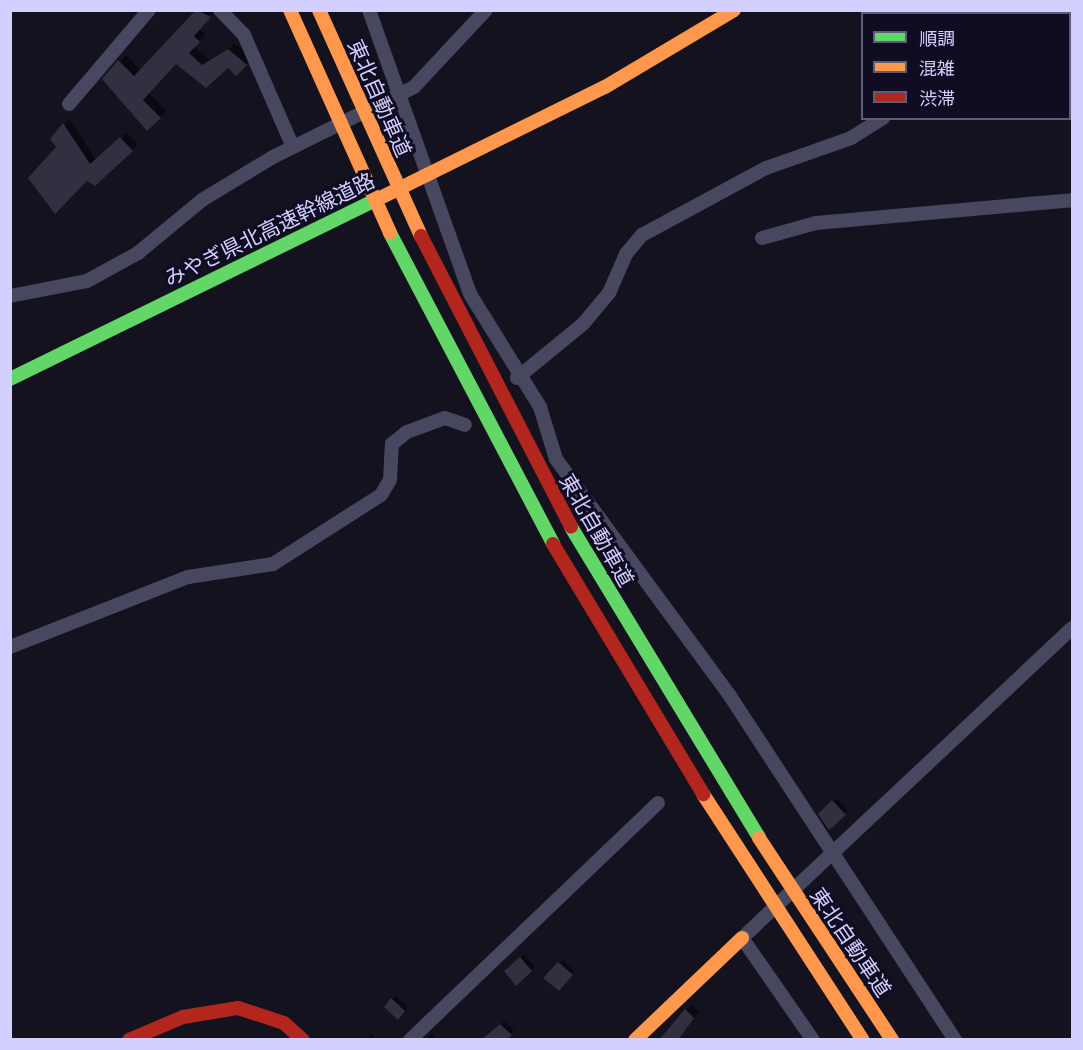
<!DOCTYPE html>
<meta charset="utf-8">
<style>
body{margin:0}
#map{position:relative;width:1083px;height:1050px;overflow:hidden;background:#14121e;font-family:"Noto Sans","Noto Sans JP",sans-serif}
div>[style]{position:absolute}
.shadow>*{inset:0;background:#0007}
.building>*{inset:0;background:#323040}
.street>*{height:14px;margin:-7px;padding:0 7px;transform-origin:7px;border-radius:7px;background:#47475f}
.fast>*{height:14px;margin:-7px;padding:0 7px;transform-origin:7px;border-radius:7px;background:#63d668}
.slow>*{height:14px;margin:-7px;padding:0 7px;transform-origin:7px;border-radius:7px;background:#ff974d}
.jam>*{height:14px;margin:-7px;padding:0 7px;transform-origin:7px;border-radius:7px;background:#b3261e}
span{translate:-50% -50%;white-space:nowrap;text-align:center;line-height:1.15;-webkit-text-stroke:6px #100d23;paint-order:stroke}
.street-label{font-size:21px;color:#d3cfff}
.frame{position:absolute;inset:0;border:12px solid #d3cfff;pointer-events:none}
.legend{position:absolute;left:861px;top:12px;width:210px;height:108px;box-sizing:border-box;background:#100d23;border:2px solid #5e5b7b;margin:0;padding:8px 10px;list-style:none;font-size:18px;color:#d3cfff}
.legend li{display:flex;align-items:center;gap:12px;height:30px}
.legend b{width:30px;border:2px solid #5e5b7b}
</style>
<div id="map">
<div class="shadow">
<div style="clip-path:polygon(198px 10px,216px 10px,199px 29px,205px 34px,194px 46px,209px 60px,235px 44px,252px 57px,236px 74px,228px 66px,206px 86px,176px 62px,148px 92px,166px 111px,147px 129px,104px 79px,126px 55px,141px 71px)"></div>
<div style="clip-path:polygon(69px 119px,96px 160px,127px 133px,138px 145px,94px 184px,87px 179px,55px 212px,58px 147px,52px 139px)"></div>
<div style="clip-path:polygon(837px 798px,848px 810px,829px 828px,820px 814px)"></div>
<div style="clip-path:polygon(524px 955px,535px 967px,516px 984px,509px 967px)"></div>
<div style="clip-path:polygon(563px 960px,575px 971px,559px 989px,546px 978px)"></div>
<div style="clip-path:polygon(396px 996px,408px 1007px,398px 1018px,386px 1007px)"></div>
<div style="clip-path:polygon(691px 1005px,699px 1011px,678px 1040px,686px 1010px)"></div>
<div style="clip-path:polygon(504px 1021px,514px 1030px,504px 1040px,485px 1040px)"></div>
<div style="clip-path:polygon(432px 1033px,436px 1040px,424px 1040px)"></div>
<div style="clip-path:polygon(371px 1034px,377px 1040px,366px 1040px)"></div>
</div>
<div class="building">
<div style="clip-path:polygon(196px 10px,211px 17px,194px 36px,200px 42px,189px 53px,202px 65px,228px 49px,247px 65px,236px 76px,228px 68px,206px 88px,176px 64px,143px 100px,161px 118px,147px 131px,102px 79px,118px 60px,134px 76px)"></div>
<div style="clip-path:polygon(63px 123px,90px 164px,120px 137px,133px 151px,95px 186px,87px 181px,55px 214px,28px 178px,56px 147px,50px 139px)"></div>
<div style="clip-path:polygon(832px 800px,846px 815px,829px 830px,818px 814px)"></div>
<div style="clip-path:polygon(520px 957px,532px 971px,516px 986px,504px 971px)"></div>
<div style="clip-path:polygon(558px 962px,573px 975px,559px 991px,543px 978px)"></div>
<div style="clip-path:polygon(391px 998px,405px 1011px,398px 1020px,384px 1007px)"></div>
<div style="clip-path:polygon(685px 1009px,694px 1018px,678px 1040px,659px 1040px)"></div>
<div style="clip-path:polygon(500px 1024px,512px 1035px,506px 1040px,481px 1040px)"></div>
</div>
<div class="street">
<div style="left:220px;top:10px;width:35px;rotate:46deg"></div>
<div style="left:244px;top:35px;width:122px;rotate:66.4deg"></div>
<div style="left:369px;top:10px;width:301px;rotate:70.4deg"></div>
<div style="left:470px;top:294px;width:133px;rotate:58.2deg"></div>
<div style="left:540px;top:407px;width:54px;rotate:72.9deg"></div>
<div style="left:556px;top:459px;width:294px;rotate:53.7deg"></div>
<div style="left:730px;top:696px;width:411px;rotate:56.8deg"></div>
<div style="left:904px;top:10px;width:5px;rotate:53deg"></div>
<div style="left:69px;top:104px;width:123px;rotate:-49.6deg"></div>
<div style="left:762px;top:238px;width:56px;rotate:-15.5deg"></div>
<div style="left:816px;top:223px;width:257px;rotate:-5.1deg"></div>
<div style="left:10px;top:296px;width:78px;rotate:-11deg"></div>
<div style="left:87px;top:281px;width:58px;rotate:-28.8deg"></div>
<div style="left:138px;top:253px;width:83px;rotate:-39.6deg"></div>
<div style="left:202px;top:200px;width:83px;rotate:-31.2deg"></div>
<div style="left:273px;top:157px;width:157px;rotate:-26.4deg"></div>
<div style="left:414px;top:87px;width:105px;rotate:-46.9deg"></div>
<div style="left:517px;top:378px;width:85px;rotate:-39.3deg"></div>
<div style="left:583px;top:324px;width:40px;rotate:-50deg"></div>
<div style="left:609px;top:293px;width:43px;rotate:-66.4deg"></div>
<div style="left:626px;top:254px;width:25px;rotate:-50deg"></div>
<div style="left:642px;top:235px;width:141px;rotate:-28.4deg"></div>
<div style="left:766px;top:168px;width:90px;rotate:-19.4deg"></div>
<div style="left:851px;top:138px;width:38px;rotate:-32deg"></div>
<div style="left:10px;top:647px;width:191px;rotate:-21.5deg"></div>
<div style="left:188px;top:577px;width:86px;rotate:-8.7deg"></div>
<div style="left:273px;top:564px;width:128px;rotate:-32.6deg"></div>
<div style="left:381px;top:495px;width:17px;rotate:-59deg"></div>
<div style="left:390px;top:480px;width:36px;rotate:-87deg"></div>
<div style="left:392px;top:444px;width:19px;rotate:-39deg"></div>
<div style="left:407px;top:432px;width:40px;rotate:-20.2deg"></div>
<div style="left:445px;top:418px;width:21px;rotate:19deg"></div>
<div style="left:410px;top:1040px;width:343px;rotate:-43.7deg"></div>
<div style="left:813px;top:1040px;width:124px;rotate:-124.8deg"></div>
<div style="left:742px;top:938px;width:453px;rotate:-43.2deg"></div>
</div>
<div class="fast">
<div style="left:390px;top:233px;width:351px;rotate:62.3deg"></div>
<div style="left:10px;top:379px;width:407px;rotate:-26.1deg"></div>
<div style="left:571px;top:527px;width:363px;rotate:58.8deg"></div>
</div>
<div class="slow">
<div style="left:290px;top:10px;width:244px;rotate:65.8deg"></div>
<div style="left:319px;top:10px;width:248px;rotate:65.7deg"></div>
<div style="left:376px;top:200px;width:255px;rotate:-26.3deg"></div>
<div style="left:605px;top:87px;width:150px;rotate:-30.8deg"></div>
<div style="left:703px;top:794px;width:293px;rotate:57deg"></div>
<div style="left:759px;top:838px;width:242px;rotate:56.6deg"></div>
<div style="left:635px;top:1040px;width:148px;rotate:-43.6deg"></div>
</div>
<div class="jam">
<div style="left:421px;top:236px;width:327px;rotate:62.7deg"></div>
<div style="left:553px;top:544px;width:292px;rotate:59deg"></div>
<div style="left:129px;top:1040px;width:59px;rotate:-23.1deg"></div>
<div style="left:183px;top:1017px;width:56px;rotate:-9.3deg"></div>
<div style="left:238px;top:1008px;width:48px;rotate:18.1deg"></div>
<div style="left:284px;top:1023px;width:25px;rotate:42deg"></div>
</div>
<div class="street-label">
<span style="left:380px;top:98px;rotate:66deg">東北自動車道</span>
<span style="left:269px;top:229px;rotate:-26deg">みやぎ県北高速幹線道路</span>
<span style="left:597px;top:530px;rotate:60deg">東北自動車道</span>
<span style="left:851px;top:942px;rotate:56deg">東北自動車道</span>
</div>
<div class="frame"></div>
<ul class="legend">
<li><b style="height:8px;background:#63d668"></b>順調</li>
<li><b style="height:8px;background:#ff974d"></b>混雑</li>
<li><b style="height:8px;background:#b3261e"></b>渋滞</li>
</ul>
</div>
